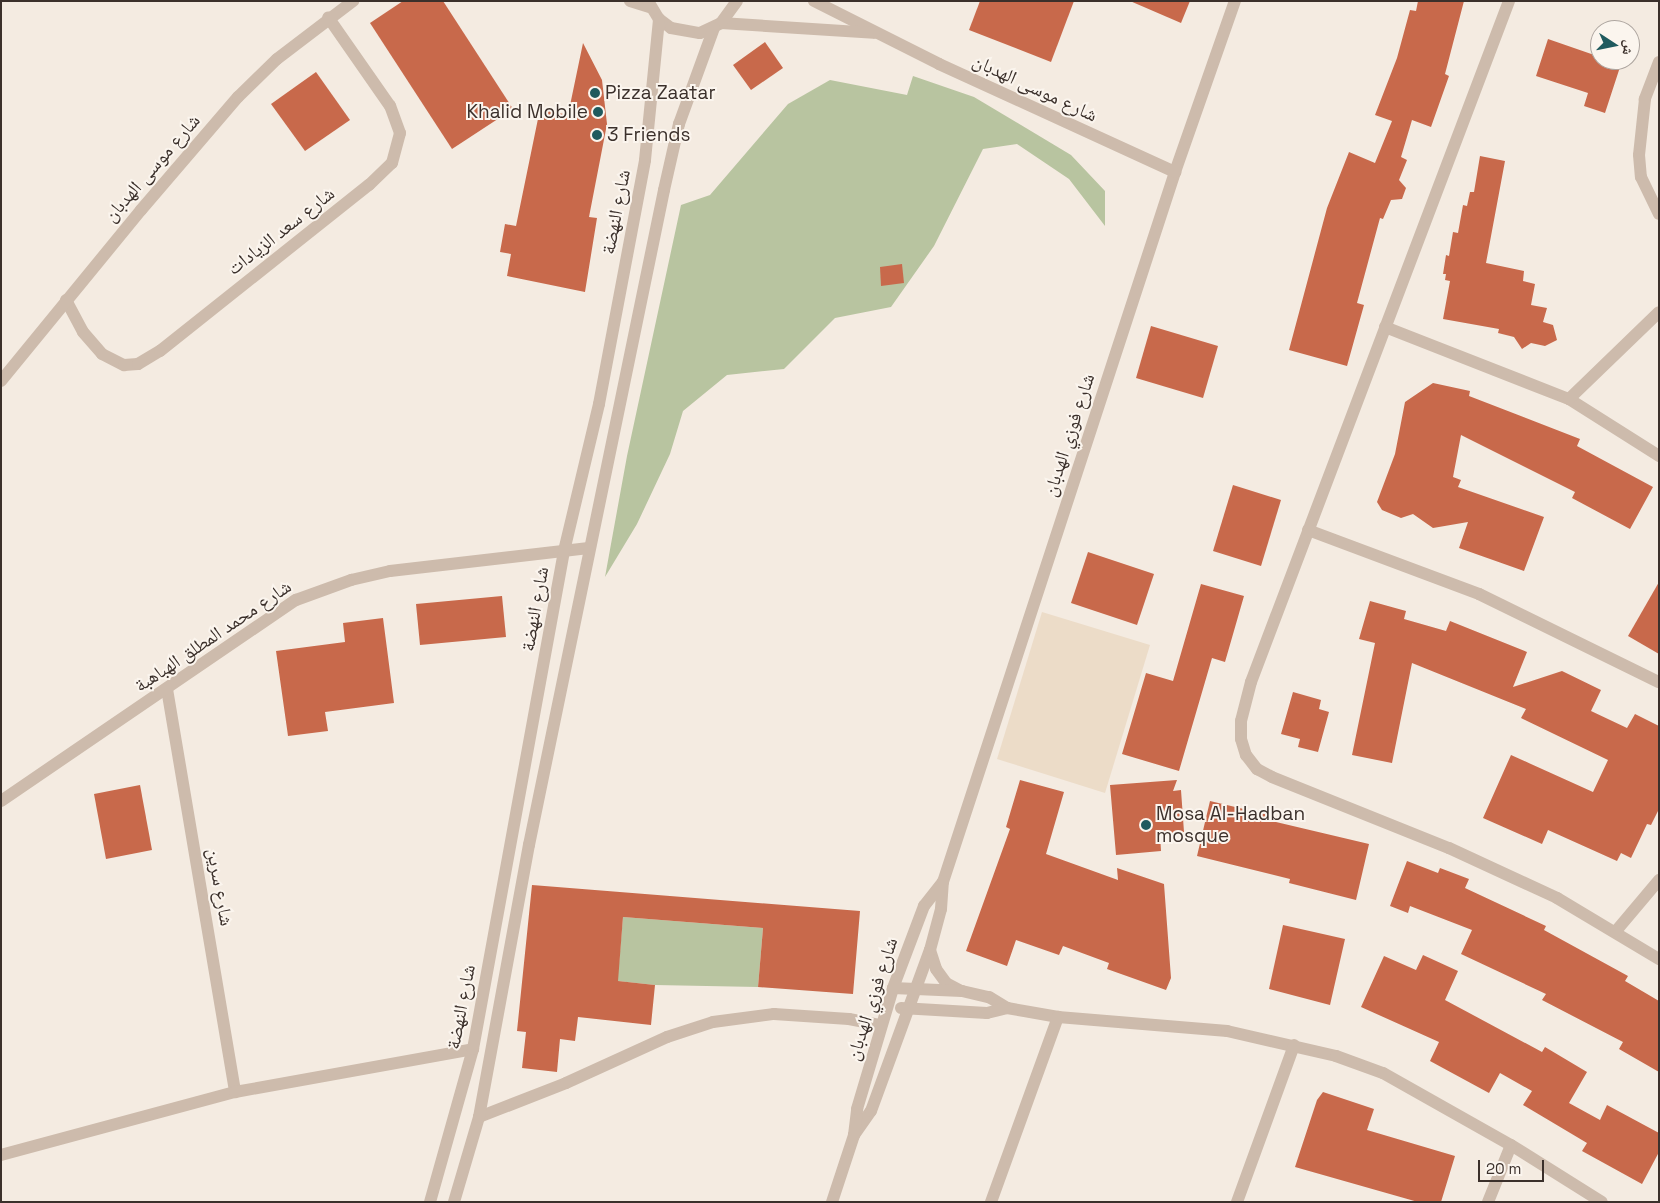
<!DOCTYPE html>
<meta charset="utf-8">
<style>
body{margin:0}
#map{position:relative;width:1660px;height:1203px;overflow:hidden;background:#f4ebe1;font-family:"Space Grotesk","Noto Naskh Arabic",sans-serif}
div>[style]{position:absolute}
.green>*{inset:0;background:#b8c4a0}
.plaza>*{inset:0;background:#ecdcc8}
.building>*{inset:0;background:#c8694b}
.minor>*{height:12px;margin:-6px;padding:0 6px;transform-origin:6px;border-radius:6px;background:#cdbbac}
.tertiary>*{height:12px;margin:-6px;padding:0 6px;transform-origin:6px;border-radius:6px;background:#cdbbac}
.dots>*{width:14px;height:14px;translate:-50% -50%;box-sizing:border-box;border:2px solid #fbf5ee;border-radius:50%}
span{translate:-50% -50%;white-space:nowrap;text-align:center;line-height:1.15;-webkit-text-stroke:4px #fbf5ee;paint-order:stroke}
.street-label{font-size:19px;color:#3b302b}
.poi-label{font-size:19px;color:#3b302b}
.left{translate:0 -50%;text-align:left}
.right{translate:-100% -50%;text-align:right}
.frame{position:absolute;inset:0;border:2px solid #3b302b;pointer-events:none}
.north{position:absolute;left:1590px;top:20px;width:50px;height:50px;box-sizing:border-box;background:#fbf5ee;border:1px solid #aea6a0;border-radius:50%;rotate:101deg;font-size:14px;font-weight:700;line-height:20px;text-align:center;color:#3b302b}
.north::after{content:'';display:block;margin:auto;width:18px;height:22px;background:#1f5a5e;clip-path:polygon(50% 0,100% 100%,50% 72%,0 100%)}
.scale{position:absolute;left:1478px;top:1160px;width:66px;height:22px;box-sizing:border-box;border:2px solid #3b302b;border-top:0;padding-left:6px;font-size:15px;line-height:18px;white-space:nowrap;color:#3b302b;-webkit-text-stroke:4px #fbf5ee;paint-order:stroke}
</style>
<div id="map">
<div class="green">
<div style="clip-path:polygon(913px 76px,974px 97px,1071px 155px,1105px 191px,1105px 226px,1069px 179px,1017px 144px,983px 149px,934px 246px,891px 307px,835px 318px,784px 369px,727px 375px,683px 411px,670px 454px,637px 524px,605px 577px,627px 456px,681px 205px,710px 195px,788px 104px,830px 80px,907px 95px)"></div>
<div style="clip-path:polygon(623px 917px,763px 928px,758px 987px,655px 985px,523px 971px,619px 963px)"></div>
</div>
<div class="plaza">
<div style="clip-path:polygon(1042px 612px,1150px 645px,1105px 793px,997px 759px)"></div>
</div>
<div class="building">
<div style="clip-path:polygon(403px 1px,443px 1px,513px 109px,452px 149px,370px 23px)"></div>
<div style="clip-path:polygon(980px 1px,1074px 1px,1051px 62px,969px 30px)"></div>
<div style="clip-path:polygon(1130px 1px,1190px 1px,1181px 23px)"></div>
<div style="clip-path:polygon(1418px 1px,1464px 1px,1445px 74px,1449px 76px,1431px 127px,1412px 120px,1401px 157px,1407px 160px,1399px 180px,1406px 188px,1402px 199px,1391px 200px,1383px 219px,1380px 218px,1357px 303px,1364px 305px,1347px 366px,1289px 350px,1327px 208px,1349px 152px,1375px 163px,1392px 121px,1375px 115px,1397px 58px,1410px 10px,1416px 11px)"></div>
<div style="clip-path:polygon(1548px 39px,1600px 57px,1600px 60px,1621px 64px,1605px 113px,1584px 106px,1588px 93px,1536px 76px)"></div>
<div style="clip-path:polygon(765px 42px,783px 68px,751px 90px,733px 65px)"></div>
<div style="clip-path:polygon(583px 43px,602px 80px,607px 124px,589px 217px,597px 218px,585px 292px,507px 276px,511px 254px,500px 252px,505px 224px,516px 226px,540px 109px,568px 115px)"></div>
<div style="clip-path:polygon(316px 72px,350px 120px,305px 151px,271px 104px)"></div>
<div style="clip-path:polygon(1480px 156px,1505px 161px,1486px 263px,1524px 271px,1523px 281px,1535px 284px,1531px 305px,1547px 308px,1543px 322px,1553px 325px,1557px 340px,1545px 346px,1531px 343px,1522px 349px,1514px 337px,1498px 333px,1499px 329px,1443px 319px,1450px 281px,1445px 280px,1446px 274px,1443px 274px,1446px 255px,1449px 256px,1453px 232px,1458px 233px,1463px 205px,1467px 206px,1470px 192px,1474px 192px)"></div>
<div style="clip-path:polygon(902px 264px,904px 283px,881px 286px,880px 267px)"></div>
<div style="clip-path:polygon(1151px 326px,1218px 346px,1203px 398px,1136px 378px)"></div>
<div style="clip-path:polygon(1433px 383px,1470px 391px,1469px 396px,1580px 439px,1577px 446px,1653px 487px,1630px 529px,1572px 498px,1575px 492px,1461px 435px,1453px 477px,1461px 480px,1458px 487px,1544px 517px,1524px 571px,1459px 548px,1468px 522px,1433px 528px,1413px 514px,1401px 518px,1382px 510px,1377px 502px,1395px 454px,1405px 402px)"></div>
<div style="clip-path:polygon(1233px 485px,1281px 500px,1261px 566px,1213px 551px)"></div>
<div style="clip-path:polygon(1088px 552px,1154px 574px,1137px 625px,1071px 603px)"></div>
<div style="clip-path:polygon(1659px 582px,1659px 654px,1628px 636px)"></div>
<div style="clip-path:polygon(1201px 584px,1244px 596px,1225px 662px,1212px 658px,1179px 771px,1122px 754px,1146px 673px,1173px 681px)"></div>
<div style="clip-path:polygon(502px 596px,506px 637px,420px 645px,416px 604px)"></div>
<div style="clip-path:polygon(1370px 601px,1406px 611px,1404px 619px,1446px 631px,1450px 621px,1527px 652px,1513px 687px,1562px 671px,1601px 690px,1591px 711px,1627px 728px,1635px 714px,1659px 726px,1659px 809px,1651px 825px,1647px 824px,1631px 858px,1621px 853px,1617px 861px,1548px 830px,1542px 844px,1483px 818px,1511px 755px,1593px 792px,1608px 760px,1521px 718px,1526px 709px,1412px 663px,1392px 763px,1352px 755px,1375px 643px,1359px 639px)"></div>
<div style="clip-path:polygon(383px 618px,394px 703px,325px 712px,328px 731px,288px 736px,276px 651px,345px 642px,343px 623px)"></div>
<div style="clip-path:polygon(1293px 692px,1321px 700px,1319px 709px,1329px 712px,1318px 752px,1298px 747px,1300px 739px,1281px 734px)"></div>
<div style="clip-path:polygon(1020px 780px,1064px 792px,1046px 854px,1118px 880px,1117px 868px,1164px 884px,1171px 978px,1166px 990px,1107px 969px,1109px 963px,1063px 946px,1059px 955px,1016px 940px,1007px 966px,966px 951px,1010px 829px,1006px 827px)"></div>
<div style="clip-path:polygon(1177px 780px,1173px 791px,1181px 790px,1184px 832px,1160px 834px,1161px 851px,1116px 855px,1110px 785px)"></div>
<div style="clip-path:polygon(140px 785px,152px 850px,106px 859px,94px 794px)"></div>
<div style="clip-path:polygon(1210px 801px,1277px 817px,1276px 822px,1369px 844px,1356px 900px,1289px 883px,1290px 879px,1197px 856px)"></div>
<div style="clip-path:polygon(1407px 861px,1438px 873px,1440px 868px,1469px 879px,1465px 888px,1546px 926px,1544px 930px,1628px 976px,1625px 981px,1659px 1001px,1659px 1072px,1619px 1049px,1623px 1042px,1542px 1000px,1546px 994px,1461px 954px,1472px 930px,1410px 906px,1408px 913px,1390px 906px)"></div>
<div style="clip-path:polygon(532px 885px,860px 911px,853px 994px,758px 987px,763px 928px,623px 917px,618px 981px,655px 985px,651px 1025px,578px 1017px,575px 1041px,560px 1039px,557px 1072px,522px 1068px,526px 1032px,517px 1031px)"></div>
<div style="clip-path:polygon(1283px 925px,1345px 939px,1330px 1005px,1269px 989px)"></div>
<div style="clip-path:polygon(1423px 955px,1458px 971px,1445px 1000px,1542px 1052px,1545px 1047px,1587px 1072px,1569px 1103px,1600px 1120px,1607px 1105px,1659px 1133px,1659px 1152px,1642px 1184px,1582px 1151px,1587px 1143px,1523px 1105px,1532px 1091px,1500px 1073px,1489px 1093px,1430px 1061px,1439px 1042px,1361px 1007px,1384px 956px,1416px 970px)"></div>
<div style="clip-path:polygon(1323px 1092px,1374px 1109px,1367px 1130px,1455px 1156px,1441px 1202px,1418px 1202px,1295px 1167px,1317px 1100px)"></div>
</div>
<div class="minor">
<div style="left:630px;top:1px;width:21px;rotate:17deg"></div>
<div style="left:814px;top:1px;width:140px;rotate:26.7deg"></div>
<div style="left:939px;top:64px;width:260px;rotate:24.6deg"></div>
<div style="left:1509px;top:1px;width:728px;rotate:110.75deg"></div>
<div style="left:1251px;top:682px;width:40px;rotate:104.4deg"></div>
<div style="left:1241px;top:721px;width:18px;rotate:90deg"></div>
<div style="left:1241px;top:739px;width:17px;rotate:73deg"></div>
<div style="left:1246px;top:755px;width:18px;rotate:52deg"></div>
<div style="left:1257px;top:769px;width:17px;rotate:28deg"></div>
<div style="left:1272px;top:777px;width:191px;rotate:21.9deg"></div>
<div style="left:1449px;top:848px;width:119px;rotate:24.8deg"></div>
<div style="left:1557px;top:898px;width:119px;rotate:30.9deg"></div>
<div style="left:721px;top:23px;width:153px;rotate:3.7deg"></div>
<div style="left:1659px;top:62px;width:40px;rotate:111deg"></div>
<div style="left:1645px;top:99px;width:56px;rotate:96.1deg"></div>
<div style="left:1639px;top:155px;width:22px;rotate:85deg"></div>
<div style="left:1641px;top:177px;width:41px;rotate:64.1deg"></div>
<div style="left:66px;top:300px;width:36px;rotate:62deg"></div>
<div style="left:83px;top:332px;width:29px;rotate:49deg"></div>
<div style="left:102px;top:354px;width:25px;rotate:27deg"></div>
<div style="left:124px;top:365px;width:14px;rotate:-4deg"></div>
<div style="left:138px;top:364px;width:26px;rotate:-31deg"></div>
<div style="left:160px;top:351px;width:267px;rotate:-38.5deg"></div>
<div style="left:369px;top:185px;width:32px;rotate:-44deg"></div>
<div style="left:392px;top:163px;width:31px;rotate:-75deg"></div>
<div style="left:400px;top:133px;width:29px;rotate:-110deg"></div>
<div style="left:390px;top:106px;width:108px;rotate:-124.9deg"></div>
<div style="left:1385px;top:327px;width:198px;rotate:21.4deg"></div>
<div style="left:1569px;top:399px;width:107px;rotate:32.3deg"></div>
<div style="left:1px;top:381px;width:221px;rotate:-50.7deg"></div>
<div style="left:141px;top:210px;width:149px;rotate:-49.4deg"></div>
<div style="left:238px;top:97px;width:54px;rotate:-44.3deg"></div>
<div style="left:277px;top:59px;width:96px;rotate:-37.3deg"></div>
<div style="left:1569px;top:399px;width:125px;rotate:-44deg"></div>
<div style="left:1308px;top:530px;width:183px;rotate:20.5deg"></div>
<div style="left:1479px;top:594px;width:200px;rotate:26.1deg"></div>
<div style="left:167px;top:689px;width:409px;rotate:80.4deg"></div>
<div style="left:1px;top:801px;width:357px;rotate:-34.3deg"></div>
<div style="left:296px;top:600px;width:59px;rotate:-20deg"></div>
<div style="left:351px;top:580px;width:40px;rotate:-13deg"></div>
<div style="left:390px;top:571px;width:200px;rotate:-6.6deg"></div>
<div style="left:1616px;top:931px;width:67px;rotate:-49.9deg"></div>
<div style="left:930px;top:950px;width:20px;rotate:72deg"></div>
<div style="left:936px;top:969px;width:17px;rotate:54deg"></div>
<div style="left:946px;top:983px;width:15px;rotate:28deg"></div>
<div style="left:893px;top:988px;width:69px;rotate:2.5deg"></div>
<div style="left:962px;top:991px;width:28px;rotate:13deg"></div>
<div style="left:989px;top:997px;width:21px;rotate:31deg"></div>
<div style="left:1007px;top:1008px;width:52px;rotate:10deg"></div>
<div style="left:1058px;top:1017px;width:170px;rotate:4.7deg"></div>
<div style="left:1227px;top:1031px;width:112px;rotate:12.9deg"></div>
<div style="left:1336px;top:1056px;width:50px;rotate:19.9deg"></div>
<div style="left:1383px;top:1073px;width:147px;rotate:29.4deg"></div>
<div style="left:1511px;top:1145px;width:107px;rotate:32.1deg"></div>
<div style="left:901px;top:1008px;width:86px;rotate:3.3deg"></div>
<div style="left:987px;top:1013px;width:21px;rotate:-14deg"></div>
<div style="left:479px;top:1117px;width:93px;rotate:-21.3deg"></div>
<div style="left:566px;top:1083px;width:111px;rotate:-24.5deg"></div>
<div style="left:667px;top:1037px;width:48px;rotate:-18.1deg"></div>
<div style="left:713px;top:1022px;width:62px;rotate:-7.5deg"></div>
<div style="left:774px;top:1014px;width:75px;rotate:3.8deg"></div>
<div style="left:849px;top:1019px;width:32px;rotate:11deg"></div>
<div style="left:854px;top:1135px;width:29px;rotate:-55deg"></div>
<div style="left:871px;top:1111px;width:171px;rotate:-69.9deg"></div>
<div style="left:930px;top:950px;width:42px;rotate:-75deg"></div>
<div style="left:941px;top:909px;width:27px;rotate:-86deg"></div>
<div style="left:943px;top:882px;width:747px;rotate:-71.9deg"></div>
<div style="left:1175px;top:172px;width:181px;rotate:-70.7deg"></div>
<div style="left:1px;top:1155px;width:242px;rotate:-15.1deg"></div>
<div style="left:235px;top:1092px;width:242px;rotate:-10.2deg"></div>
<div style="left:832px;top:1202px;width:71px;rotate:-71.8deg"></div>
<div style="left:854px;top:1135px;width:26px;rotate:-83deg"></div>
<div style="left:857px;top:1109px;width:126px;rotate:-73.4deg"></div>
<div style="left:893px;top:988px;width:88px;rotate:-69.3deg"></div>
<div style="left:924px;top:906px;width:31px;rotate:-52deg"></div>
<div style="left:991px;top:1202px;width:197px;rotate:-70.1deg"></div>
<div style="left:1237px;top:1202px;width:167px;rotate:-70deg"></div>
<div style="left:1488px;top:1202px;width:61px;rotate:-68deg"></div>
</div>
<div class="tertiary">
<div style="left:648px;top:1px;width:21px;rotate:59deg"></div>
<div style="left:659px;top:19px;width:15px;rotate:37deg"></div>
<div style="left:671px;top:28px;width:29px;rotate:10deg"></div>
<div style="left:700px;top:33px;width:23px;rotate:-25deg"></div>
<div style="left:721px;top:23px;width:27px;rotate:-54deg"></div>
<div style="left:430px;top:1202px;width:159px;rotate:-74.3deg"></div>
<div style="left:473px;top:1049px;width:506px;rotate:-79.64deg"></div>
<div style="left:564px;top:551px;width:151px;rotate:-76.6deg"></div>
<div style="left:599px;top:404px;width:248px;rotate:-79.3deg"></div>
<div style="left:645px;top:160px;width:142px;rotate:-84.3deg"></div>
<div style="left:454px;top:1202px;width:89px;rotate:-73.6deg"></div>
<div style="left:479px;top:1117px;width:277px;rotate:-79.6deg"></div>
<div style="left:529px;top:845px;width:669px;rotate:-78.35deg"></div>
<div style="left:664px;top:190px;width:68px;rotate:-77.2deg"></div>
<div style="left:679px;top:124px;width:102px;rotate:-70deg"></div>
</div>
<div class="dots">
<div style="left:595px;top:93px;background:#1f5a5e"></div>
<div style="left:598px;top:112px;background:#1f5a5e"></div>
<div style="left:597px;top:135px;background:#1f5a5e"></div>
<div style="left:1146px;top:825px;background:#1f5a5e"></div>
</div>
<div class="street-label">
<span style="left:1035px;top:88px;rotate:25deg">شارع موسى الهدبان</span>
<span style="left:152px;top:168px;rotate:-49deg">شارع موسى الهدبان</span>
<span style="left:616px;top:212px;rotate:-79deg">شارع النهضة</span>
<span style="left:281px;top:231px;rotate:-38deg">شارع سعد الزيادات</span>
<span style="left:1069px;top:435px;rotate:-72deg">شارع فوزي الهدبان</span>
<span style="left:535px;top:609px;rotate:-80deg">شارع النهضة</span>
<span style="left:213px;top:636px;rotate:-34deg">شارع محمد المطلق الهباهبة</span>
<span style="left:220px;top:887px;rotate:80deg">شارع سرين</span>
<span style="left:872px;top:999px;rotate:-72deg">شارع فوزي الهدبان</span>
<span style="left:461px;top:1007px;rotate:-79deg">شارع النهضة</span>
</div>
<div class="poi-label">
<span class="left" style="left:605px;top:93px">Pizza Zaatar</span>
<span class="right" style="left:588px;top:112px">Khalid Mobile</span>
<span class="left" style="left:607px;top:135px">3 Friends</span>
<span class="left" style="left:1156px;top:825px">Mosa Al-Hadban<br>mosque</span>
</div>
<div class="frame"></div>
<div class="north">ش</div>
<div class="scale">20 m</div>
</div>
